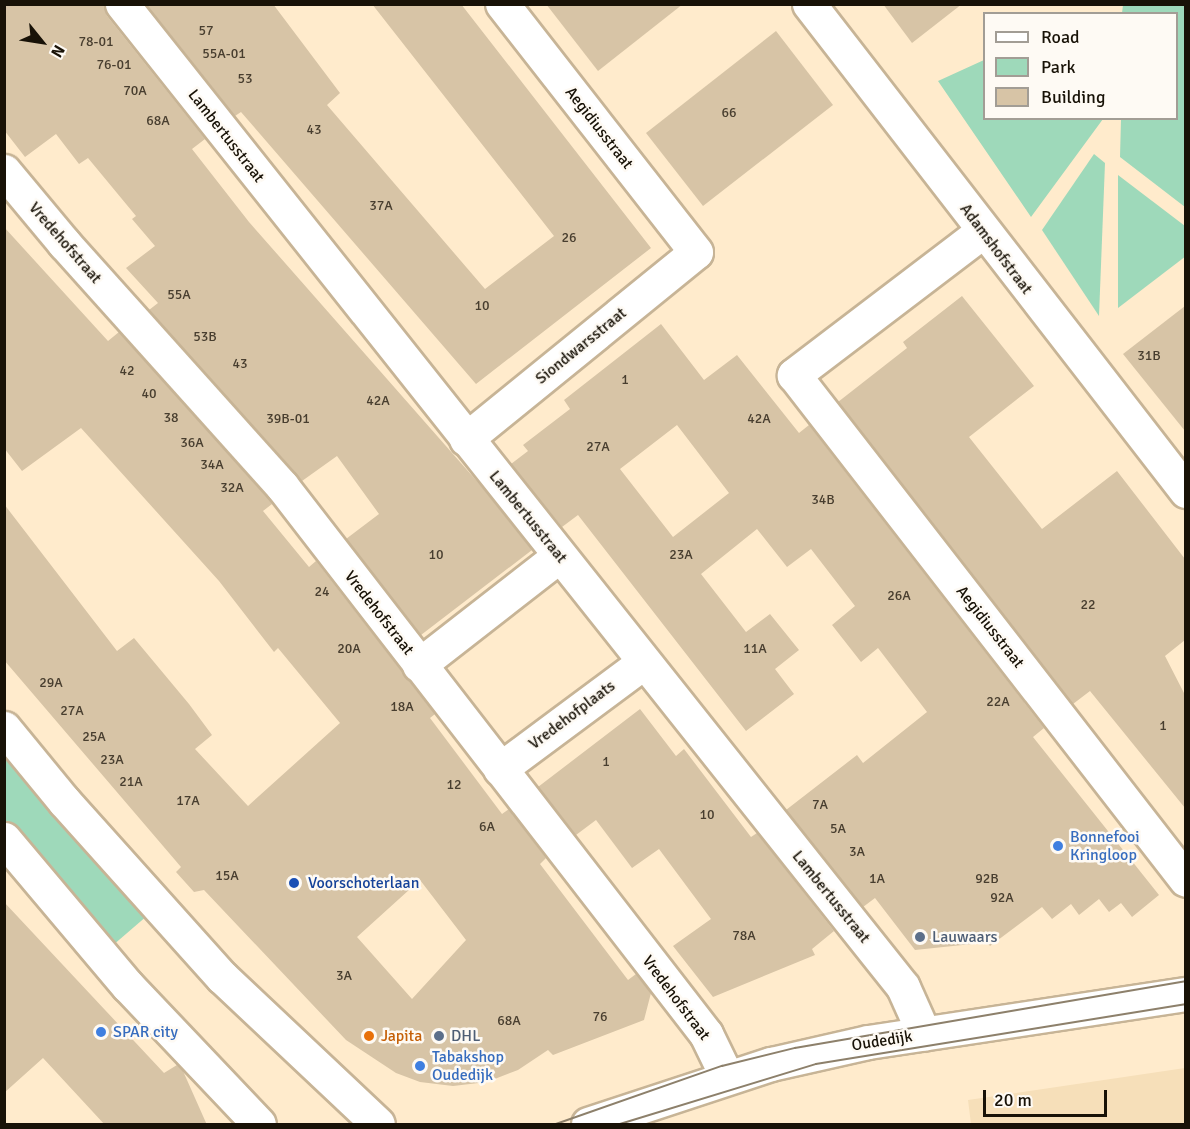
<!DOCTYPE html>
<style>
body{margin:0}
#map{position:relative;width:1190px;height:1129px;overflow:hidden;background:#ffebcc;font-family:Signika,sans-serif}
div>[style]{position:absolute}
.built>*{inset:0;background:#f6dfb9}
.green>*{inset:0;background:#9ed9ba}
.building>*{inset:0;background:#d7c4a6}
.roads{filter:drop-shadow(2px 0 #c7b496) drop-shadow(-2px 0 #c7b496) drop-shadow(0 2px #c7b496) drop-shadow(0 -2px #c7b496)}
.street>*{height:33px;margin:-16.5px;padding:0 16.5px;transform-origin:16.5px;border-radius:16.5px;background:#fff}
.secondary>*{height:33px;margin:-16.5px;padding:0 16.5px;transform-origin:16.5px;border-radius:16.5px;background:#fff}
.tram>*{height:1.5px;margin:-0.75px;padding:0 0.75px;transform-origin:0.75px;border-radius:0.75px;background:#8d806b}
.dots>*{width:16px;height:16px;translate:-50% -50%;box-sizing:border-box;border:3px solid #fefaf4;border-radius:50%}
span{translate:-50% -50%;white-space:nowrap;text-align:center;line-height:1.15;-webkit-text-stroke:5px #fefaf4;paint-order:stroke}
.number-label{font-size:14px;color:#483e2f}
.number-label span{-webkit-text-stroke-width:0}
.street-label{font-size:16px;color:#181207}
.shop-label{font-size:16px;color:#366cbe}
.left{translate:0 -50%;text-align:left}
.transit-label{font-size:16px;color:#164399}
.service-label{font-size:16px;color:#4e5e75}
.food-label{font-size:16px;color:#c56008}
.frame{position:absolute;inset:0;border:6px solid #181207;pointer-events:none}
.legend{position:absolute;left:983px;top:12px;width:195px;height:108px;box-sizing:border-box;background:#fefaf4;border:2px solid #a29d95;margin:0;padding:8px 10px;list-style:none;font-size:18px;color:#181207}
.legend li{display:flex;align-items:center;gap:12px;height:30px}
.legend b{width:30px;border:2px solid #a29d95}
.north{position:absolute;left:12px;top:12px;width:60px;height:60px;-webkit-text-stroke:4px #fefaf4;paint-order:stroke;rotate:120deg;font-size:16px;font-weight:700;line-height:24px;text-align:center;color:#181207}
.north::after{content:'';display:block;margin:auto;width:21px;height:27px;background:#181207;clip-path:polygon(50% 0,100% 100%,50% 72%,0 100%)}
.scale{position:absolute;left:983px;top:1090px;width:124px;height:27px;box-sizing:border-box;border:3px solid #181207;border-top:0;padding-left:8px;font-size:18px;line-height:21px;white-space:nowrap;color:#181207;-webkit-text-stroke:4px #fefaf4;paint-order:stroke}
</style>
<div id="map">
<div class="built">
<div style="clip-path:polygon(1185px 1068px,1185px 1124px,971px 1124px,968px 1100px)"></div>
</div>
<div class="green">
<div style="clip-path:polygon(1123px 5px,1185px 5px,1185px 207px,1120px 157px,1121px 119px,1176px 118px,1176px 14px,1122px 13px)"></div>
<div style="clip-path:polygon(984px 60px,984px 118px,1103px 119px,1031px 217px,938px 81px)"></div>
<div style="clip-path:polygon(1094px 154px,1105px 163px,1099px 316px,1042px 230px)"></div>
<div style="clip-path:polygon(1118px 175px,1185px 226px,1186px 256px,1118px 308px)"></div>
<div style="clip-path:polygon(4px 748px,148px 915px,112px 946px,5px 820px)"></div>
</div>
<div class="building">
<div style="clip-path:polygon(4px 4px,104px 4px,107px 16px,205px 139px,192px 149px,249px 222px,482px 487px,532px 550px,421px 635px,346px 539px,379px 514px,337px 456px,302px 481px,149px 310px,158px 303px,126px 268px,155px 246px,132px 219px,136px 216px,88px 158px,79px 164px,56px 134px,25px 157px,4px 130px)"></div>
<div style="clip-path:polygon(146px 4px,273px 4px,340px 93px,327px 105px,485px 289px,554px 236px,372px 4px,461px 4px,651px 248px,476px 384px,241px 112px,235px 116px)"></div>
<div style="clip-path:polygon(546px 4px,683px 4px,598px 71px)"></div>
<div style="clip-path:polygon(883px 4px,962px 4px,912px 43px)"></div>
<div style="clip-path:polygon(776px 31px,833px 105px,703px 206px,646px 133px)"></div>
<div style="clip-path:polygon(evenodd,4px 227px,108px 341px,119px 332px,268px 498px,272px 504px,263px 511px,309px 567px,316px 561px,435px 714px,430px 718px,502px 814px,509px 809px,546px 858px,540px 864px,628px 980px,636px 974px,651px 993px,644px 1020px,553px 1055px,548px 1050px,518px 1070px,487px 1082px,453px 1086px,420px 1082px,396px 1073px,346px 1040px,204px 890px,194px 892px,176px 872px,181px 867px,4px 660px,4px 504px,117px 651px,134px 638px,189px 704px,212px 735px,195px 749px,248px 806px,340px 723px,278px 648px,274px 652px,219px 581px,81px 428px,22px 471px,4px 448px,4px 227px,420px 880px,466px 940px,412px 999px,357px 937px,420px 880px)"></div>
<div style="clip-path:polygon(962px 296px,1034px 386px,969px 437px,1042px 529px,1117px 471px,1185px 559px,1185px 640px,1165px 656px,1185px 695px,1185px 808px,1090px 691px,1073px 704px,838px 402px,907px 348px,903px 342px)"></div>
<div style="clip-path:polygon(1185px 306px,1185px 431px,1123px 354px)"></div>
<div style="clip-path:polygon(evenodd,661px 324px,704px 380px,737px 355px,799px 433px,809px 425px,1044px 728px,1033px 737px,1159px 895px,1132px 917px,1121px 903px,1109px 912px,1099px 899px,1079px 915px,1071px 904px,1052px 919px,1042px 907px,990px 946px,982px 936px,972px 944px,915px 950px,875px 898px,863px 907px,786px 810px,857px 755px,863px 763px,927px 712px,878px 648px,861px 662px,832px 625px,855px 606px,811px 549px,787px 567px,757px 529px,701px 574px,746px 632px,770px 614px,799px 650px,775px 669px,794px 694px,746px 731px,578px 515px,562px 527px,511px 464px,528px 451px,523px 445px,570px 409px,564px 400px,661px 324px,677px 425px,729px 493px,673px 537px,620px 469px,677px 425px)"></div>
<div style="clip-path:polygon(640px 709px,676px 756px,684px 749px,751px 837px,757px 833px,834px 931px,812px 949px,815px 955px,713px 997px,673px 946px,711px 919px,659px 849px,632px 868px,596px 820px,576px 835px,538px 787px)"></div>
<div style="clip-path:polygon(4px 902px,164px 1073px,177px 1065px,183px 1071px,207px 1125px,105px 1125px,43px 1058px,4px 1093px)"></div>
</div>
<div class="roads">
<div class="street">
<div style="left:122px;top:4px;width:1255px;rotate:51.53deg"></div>
<div style="left:903px;top:987px;width:51px;rotate:65.9deg"></div>
<div style="left:809px;top:4px;width:616px;rotate:52.26deg"></div>
<div style="left:4px;top:171px;width:94px;rotate:50.2deg"></div>
<div style="left:64px;top:243px;width:326px;rotate:48.1deg"></div>
<div style="left:282px;top:486px;width:693px;rotate:52.27deg"></div>
<div style="left:706px;top:1034px;width:48px;rotate:64deg"></div>
<div style="left:983px;top:231px;width:238px;rotate:142.7deg"></div>
<div style="left:794px;top:375px;width:639px;rotate:52.18deg"></div>
<div style="left:466px;top:439px;width:296px;rotate:-39.1deg"></div>
<div style="left:696px;top:252px;width:315px;rotate:-128deg"></div>
<div style="left:419px;top:665px;width:177px;rotate:-37.9deg"></div>
<div style="left:4px;top:728px;width:94px;rotate:50.6deg"></div>
<div style="left:64px;top:801px;width:237px;rotate:48.1deg"></div>
<div style="left:222px;top:977px;width:214px;rotate:43.3deg"></div>
<div style="left:500px;top:769px;width:179px;rotate:-36.6deg"></div>
<div style="left:4px;top:839px;width:192px;rotate:49.9deg"></div>
<div style="left:128px;top:986px;width:190px;rotate:46.5deg"></div>
</div>
<div class="secondary">
<div style="left:588px;top:1124px;width:193px;rotate:-18.2deg"></div>
<div style="left:771px;top:1064px;width:99px;rotate:-12.8deg"></div>
<div style="left:868px;top:1042px;width:322px;rotate:-8.6deg"></div>
</div>
</div>
<div class="tram">
<div style="left:556px;top:1124px;width:176px;rotate:-19.3deg"></div>
<div style="left:722px;top:1066px;width:75px;rotate:-13.9deg"></div>
<div style="left:795px;top:1048px;width:397px;rotate:-9.7deg"></div>
<div style="left:620px;top:1124px;width:205px;rotate:-17deg"></div>
<div style="left:816px;top:1064px;width:375px;rotate:-9.2deg"></div>
</div>
<div class="dots">
<div style="left:1058px;top:846px;background:#3f7fe0"></div>
<div style="left:294px;top:883px;background:#1a4fb4"></div>
<div style="left:920px;top:937px;background:#5c6f8a"></div>
<div style="left:101px;top:1032px;background:#3f7fe0"></div>
<div style="left:369px;top:1036px;background:#e8710a"></div>
<div style="left:439px;top:1036px;background:#5c6f8a"></div>
<div style="left:420px;top:1066px;background:#3f7fe0"></div>
</div>
<div class="number-label">
<span style="left:206px;top:31px">57</span>
<span style="left:96px;top:42px">78-01</span>
<span style="left:224px;top:54px">55A-01</span>
<span style="left:114px;top:65px">76-01</span>
<span style="left:245px;top:79px">53</span>
<span style="left:135px;top:91px">70A</span>
<span style="left:729px;top:113px">66</span>
<span style="left:158px;top:121px">68A</span>
<span style="left:314px;top:130px">43</span>
<span style="left:381px;top:206px">37A</span>
<span style="left:569px;top:238px">26</span>
<span style="left:179px;top:295px">55A</span>
<span style="left:482px;top:306px">10</span>
<span style="left:205px;top:337px">53B</span>
<span style="left:1149px;top:356px">31B</span>
<span style="left:240px;top:364px">43</span>
<span style="left:127px;top:371px">42</span>
<span style="left:625px;top:380px">1</span>
<span style="left:149px;top:394px">40</span>
<span style="left:378px;top:401px">42A</span>
<span style="left:171px;top:418px">38</span>
<span style="left:288px;top:419px">39B-01</span>
<span style="left:759px;top:419px">42A</span>
<span style="left:192px;top:443px">36A</span>
<span style="left:598px;top:447px">27A</span>
<span style="left:212px;top:465px">34A</span>
<span style="left:232px;top:488px">32A</span>
<span style="left:823px;top:500px">34B</span>
<span style="left:436px;top:555px">10</span>
<span style="left:681px;top:555px">23A</span>
<span style="left:322px;top:592px">24</span>
<span style="left:899px;top:596px">26A</span>
<span style="left:1088px;top:605px">22</span>
<span style="left:349px;top:649px">20A</span>
<span style="left:755px;top:649px">11A</span>
<span style="left:51px;top:683px">29A</span>
<span style="left:998px;top:702px">22A</span>
<span style="left:402px;top:707px">18A</span>
<span style="left:72px;top:711px">27A</span>
<span style="left:1163px;top:726px">1</span>
<span style="left:94px;top:737px">25A</span>
<span style="left:112px;top:760px">23A</span>
<span style="left:606px;top:762px">1</span>
<span style="left:131px;top:782px">21A</span>
<span style="left:454px;top:785px">12</span>
<span style="left:188px;top:801px">17A</span>
<span style="left:820px;top:805px">7A</span>
<span style="left:707px;top:815px">10</span>
<span style="left:487px;top:827px">6A</span>
<span style="left:838px;top:829px">5A</span>
<span style="left:857px;top:852px">3A</span>
<span style="left:227px;top:876px">15A</span>
<span style="left:877px;top:879px">1A</span>
<span style="left:987px;top:879px">92B</span>
<span style="left:1002px;top:898px">92A</span>
<span style="left:744px;top:936px">78A</span>
<span style="left:344px;top:976px">3A</span>
<span style="left:600px;top:1017px">76</span>
<span style="left:509px;top:1021px">68A</span>
</div>
<div class="street-label">
<span style="left:599px;top:128px;rotate:52deg">Aegidiusstraat</span>
<span style="left:226px;top:136px;rotate:52deg">Lambertusstraat</span>
<span style="left:65px;top:243px;rotate:49deg">Vredehofstraat</span>
<span style="left:996px;top:249px;rotate:53deg">Adamshofstraat</span>
<span style="left:581px;top:346px;rotate:-39deg">Siondwarsstraat</span>
<span style="left:528px;top:517px;rotate:51deg">Lambertusstraat</span>
<span style="left:379px;top:613px;rotate:52deg">Vredehofstraat</span>
<span style="left:990px;top:627px;rotate:52deg">Aegidiusstraat</span>
<span style="left:572px;top:715px;rotate:-37deg">Vredehofplaats</span>
<span style="left:831px;top:897px;rotate:51deg">Lambertusstraat</span>
<span style="left:676px;top:998px;rotate:53deg">Vredehofstraat</span>
<span style="left:882px;top:1041px;rotate:-9deg">Oudedijk</span>
</div>
<div class="shop-label">
<span class="left" style="left:1070px;top:846px">Bonnefooi<br>Kringloop</span>
<span class="left" style="left:113px;top:1032px">SPAR city</span>
<span class="left" style="left:432px;top:1066px">Tabakshop<br>Oudedijk</span>
</div>
<div class="transit-label">
<span class="left" style="left:308px;top:883px">Voorschoterlaan</span>
</div>
<div class="service-label">
<span class="left" style="left:932px;top:937px">Lauwaars</span>
<span class="left" style="left:451px;top:1036px">DHL</span>
</div>
<div class="food-label">
<span class="left" style="left:381px;top:1036px">Japita</span>
</div>
<div class="frame"></div>
<ul class="legend">
<li><b style="height:8px;background:#fff"></b>Road</li>
<li><b style="height:16px;background:#9ed9ba"></b>Park</li>
<li><b style="height:16px;background:#d7c4a6"></b>Building</li>
</ul>
<div class="north">N</div>
<div class="scale">20 m</div>
</div>
